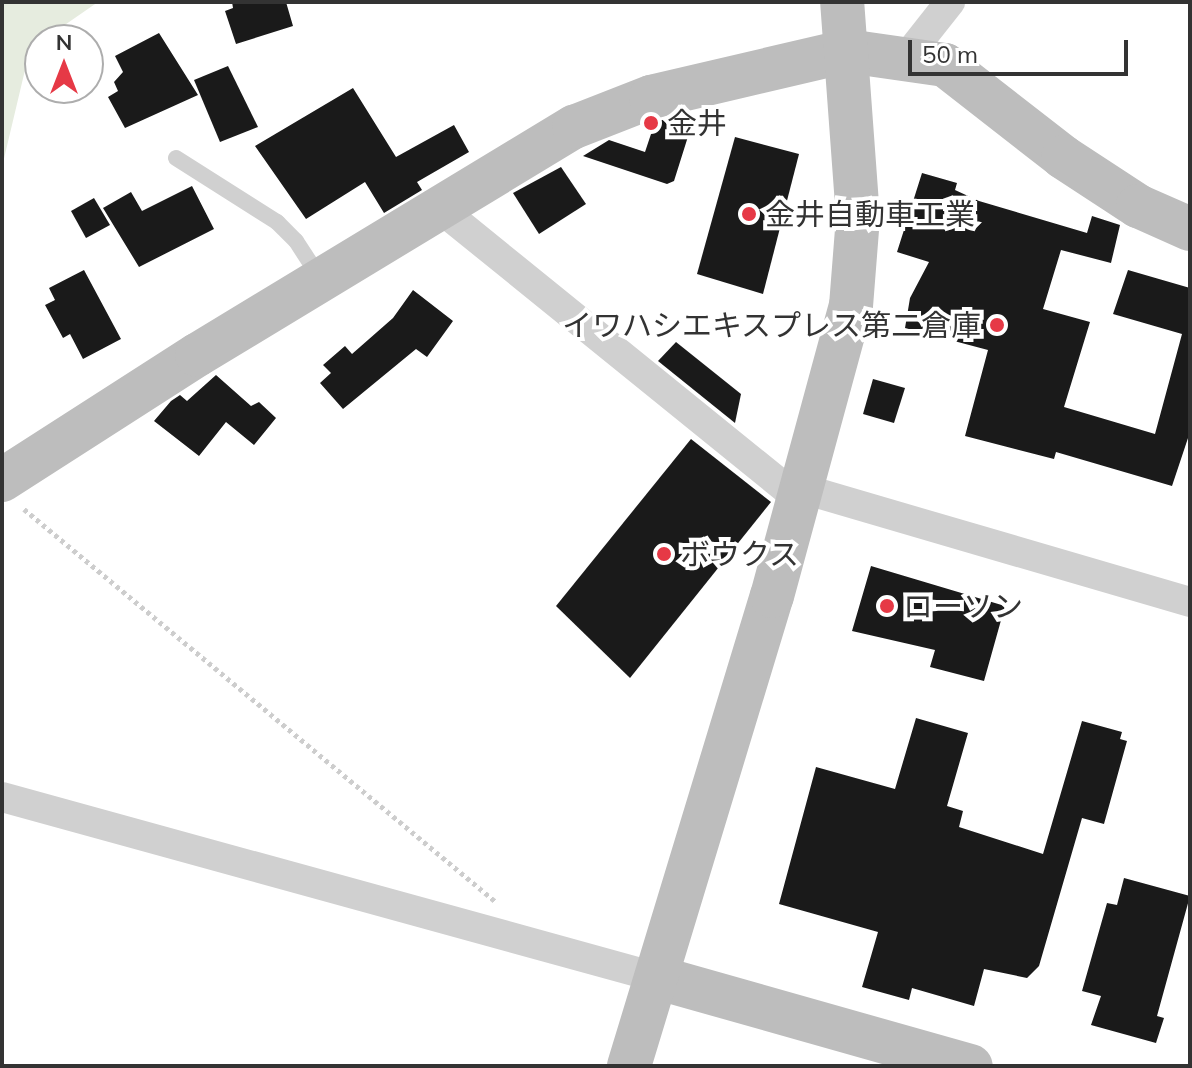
<!DOCTYPE html>
<meta charset="utf-8">
<style>
body{margin:0}
#map{position:relative;width:1192px;height:1068px;overflow:hidden;background:#fff;font-family:Mulish,"Noto Sans JP",sans-serif}
div>[style]{position:absolute}
.green>*{inset:0;background:#e6ecdf}
.building>*{inset:0;background:#1a1a1a}
.path>*{height:5px;margin-top:-2.5px;transform-origin:0;background:repeating-linear-gradient(90deg,#cdcdcd 0 4px,transparent 0 8px)}
.lane>*{height:16px;margin:-8px;padding:0 8px;transform-origin:8px;border-radius:8px;background:#d0d0d0}
.street>*{height:30px;margin:-15px;padding:0 15px;transform-origin:15px;border-radius:15px;background:#d0d0d0}
.secondary>*{height:44px;margin:-22px;padding:0 22px;transform-origin:22px;border-radius:22px;background:#bdbdbd}
.dots>*{width:22px;height:22px;translate:-50% -50%;box-sizing:border-box;border:4px solid #fff;border-radius:50%}
span{translate:-50% -50%;white-space:nowrap;text-align:center;line-height:1.15;-webkit-text-stroke:8px #fff;paint-order:stroke}
.poi-label{font-size:30px;color:#333}
.left{translate:0 -50%;text-align:left}
.right{translate:-100% -50%;text-align:right}
.frame{position:absolute;inset:0;border:4px solid #333;pointer-events:none}
.north{position:absolute;left:24px;top:24px;width:80px;height:80px;box-sizing:border-box;background:#fff;border:2px solid #adadad;border-radius:50%;rotate:0deg;font-size:22px;font-weight:700;line-height:32px;text-align:center;color:#333}
.north::after{content:'';display:block;margin:auto;width:28px;height:36px;background:#e63946;clip-path:polygon(50% 0,100% 100%,50% 72%,0 100%)}
.scale{position:absolute;left:908px;top:40px;width:220px;height:36px;box-sizing:border-box;border:4px solid #333;border-top:0;padding-left:10px;font-size:24px;line-height:28px;white-space:nowrap;color:#333;-webkit-text-stroke:6px #fff;paint-order:stroke}
</style>
<div id="map">
<div class="green">
<div style="clip-path:polygon(2px 2px,98px 2px,30px 49px,2px 167px)"></div>
</div>
<div class="building">
<div style="clip-path:polygon(232px 2px,286px 2px,293px 26px,236px 44px,225px 11px,233px 8px)"></div>
<div style="clip-path:polygon(159px 33px,198px 95px,125px 128px,108px 97px,118px 91px,114px 82px,123px 72px,115px 56px)"></div>
<div style="clip-path:polygon(228px 66px,258px 127px,220px 142px,194px 80px)"></div>
<div style="clip-path:polygon(353px 88px,396px 157px,454px 125px,469px 152px,417px 182px,422px 190px,384px 213px,365px 182px,306px 219px,255px 146px)"></div>
<div style="clip-path:polygon(673px 117px,691px 127px,674px 181px,667px 184px,583px 156px,609px 140px,645px 152px,655px 122px)"></div>
<div style="clip-path:polygon(735px 137px,799px 154px,763px 294px,697px 274px)"></div>
<div style="clip-path:polygon(561px 167px,586px 204px,539px 234px,513px 193px)"></div>
<div style="clip-path:polygon(922px 173px,957px 183px,955px 190px,979px 201px,1087px 233px,1092px 216px,1120px 225px,1111px 263px,1061px 250px,1043px 309px,1090px 322px,1064px 407px,1155px 434px,1182px 334px,1113px 314px,1128px 270px,1190px 288px,1190px 432px,1172px 486px,1056px 452px,1054px 459px,965px 436px,988px 350px,905px 328px,910px 298px,929px 262px,897px 252px)"></div>
<div style="clip-path:polygon(192px 186px,214px 229px,139px 267px,103px 208px,131px 192px,142px 211px)"></div>
<div style="clip-path:polygon(94px 198px,110px 225px,86px 238px,71px 211px)"></div>
<div style="clip-path:polygon(84px 270px,121px 339px,83px 359px,70px 334px,63px 338px,45px 305px,55px 300px,49px 288px)"></div>
<div style="clip-path:polygon(413px 290px,453px 321px,427px 357px,416px 349px,343px 409px,320px 383px,331px 373px,323px 365px,345px 346px,352px 354px,393px 318px)"></div>
<div style="clip-path:polygon(676px 342px,741px 394px,735px 423px,658px 361px)"></div>
<div style="clip-path:polygon(216px 375px,251px 406px,259px 402px,276px 418px,254px 445px,226px 422px,199px 456px,154px 421px,171px 401px,180px 395px,187px 401px)"></div>
<div style="clip-path:polygon(873px 379px,905px 388px,894px 423px,863px 414px)"></div>
<div style="clip-path:polygon(691px 439px,771px 502px,630px 678px,556px 606px)"></div>
<div style="clip-path:polygon(871px 566px,1005px 606px,984px 681px,930px 667px,935px 650px,852px 631px)"></div>
<div style="clip-path:polygon(916px 718px,968px 733px,947px 806px,963px 811px,959px 827px,1043px 854px,1082px 721px,1122px 732px,1120px 739px,1127px 741px,1104px 824px,1082px 818px,1039px 966px,1027px 978px,984px 969px,974px 1006px,912px 988px,909px 1000px,862px 987px,878px 932px,779px 904px,816px 767px,895px 789px)"></div>
<div style="clip-path:polygon(1124px 878px,1190px 896px,1157px 1016px,1164px 1018px,1156px 1043px,1091px 1025px,1101px 996px,1082px 991px,1107px 903px,1117px 905px)"></div>
</div>
<div class="path">
<div style="left:24px;top:509px;width:614px;rotate:39.78deg"></div>
</div>
<div class="lane">
<div style="left:176px;top:158px;width:120px;rotate:32.4deg"></div>
<div style="left:277px;top:222px;width:27px;rotate:45deg"></div>
<div style="left:296px;top:241px;width:44px;rotate:57deg"></div>
</div>
<div class="street">
<div style="left:905px;top:59px;width:73px;rotate:-51.7deg"></div>
<div style="left:442px;top:210px;width:458px;rotate:39deg"></div>
<div style="left:800px;top:488px;width:406px;rotate:16.3deg"></div>
<div style="left:2px;top:797px;width:681px;rotate:15.4deg"></div>
</div>
<div class="secondary">
<div style="left:2px;top:480px;width:232px;rotate:-32.7deg"></div>
<div style="left:197px;top:355px;width:441px;rotate:-31.2deg"></div>
<div style="left:574px;top:127px;width:83px;rotate:-21.3deg"></div>
<div style="left:651px;top:97px;width:201px;rotate:-13.2deg"></div>
<div style="left:847px;top:51px;width:99px;rotate:8.1deg"></div>
<div style="left:945px;top:65px;width:150px;rotate:37.9deg"></div>
<div style="left:1063px;top:157px;width:90px;rotate:33.2deg"></div>
<div style="left:1138px;top:206px;width:57px;rotate:23.9deg"></div>
<div style="left:659px;top:978px;width:324px;rotate:15.8deg"></div>
<div style="left:629px;top:1066px;width:491px;rotate:-73.1deg"></div>
<div style="left:772px;top:596px;width:301px;rotate:-74.8deg"></div>
<div style="left:851px;top:306px;width:88px;rotate:-85.5deg"></div>
<div style="left:858px;top:218px;width:217px;rotate:-94.2deg"></div>
</div>
<div class="dots">
<div style="left:651px;top:123px;background:#e63946"></div>
<div style="left:749px;top:214px;background:#e63946"></div>
<div style="left:997px;top:325px;background:#e63946"></div>
<div style="left:664px;top:554px;background:#e63946"></div>
<div style="left:887px;top:606px;background:#e63946"></div>
</div>
<div class="poi-label">
<span class="left" style="left:667px;top:123px">金井</span>
<span class="left" style="left:765px;top:214px">金井自動車工業</span>
<span class="right" style="left:981px;top:325px">イワハシエキスプレス第二倉庫</span>
<span class="left" style="left:680px;top:554px">ボウクス</span>
<span class="left" style="left:903px;top:606px">ローソン</span>
</div>
<div class="frame"></div>
<div class="north">N</div>
<div class="scale">50 m</div>
</div>
